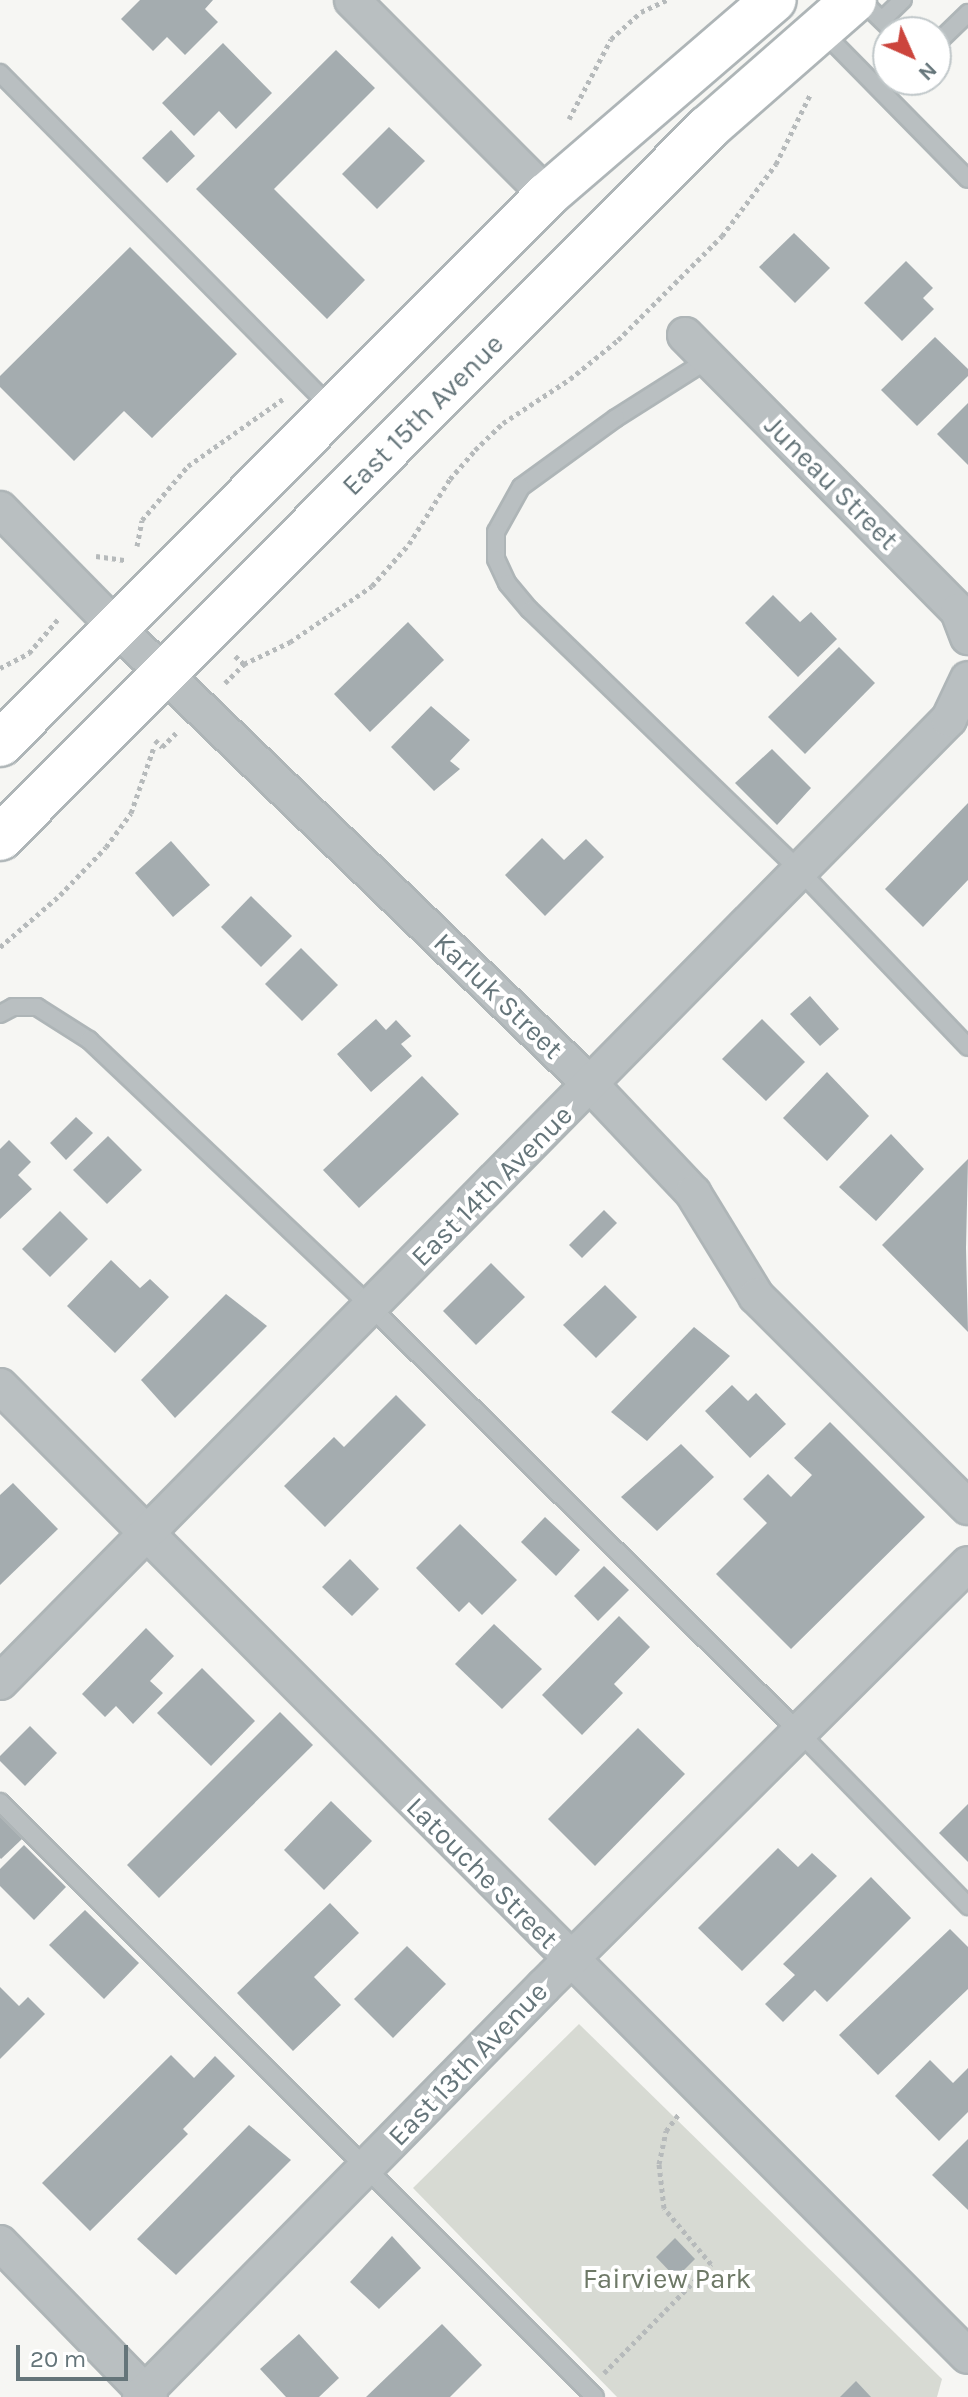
<!DOCTYPE html>
<style>
body{margin:0}
#map{position:relative;width:968px;height:2397px;overflow:hidden;background:#f6f6f3;font-family:Karla,sans-serif}
div>[style]{position:absolute}
.green>*{inset:0;background:#d7dad3}
.building>*{inset:0;background:#a4acaf}
.path>*{height:5px;margin-top:-2.5px;transform-origin:0;background:repeating-linear-gradient(90deg,#b6babb 0 4px,transparent 0 8px)}
.roads{filter:drop-shadow(2px 0 #aeb5b7) drop-shadow(-2px 0 #aeb5b7) drop-shadow(0 2px #aeb5b7) drop-shadow(0 -2px #aeb5b7)}
.service>*{height:16px;margin:-8px;padding:0 8px;transform-origin:8px;border-radius:8px;background:#b9bfc1}
.minor>*{height:34px;margin:-17px;padding:0 17px;transform-origin:17px;border-radius:17px;background:#b9bfc1}
.secondary>*{height:44px;margin:-22px;padding:0 22px;transform-origin:22px;border-radius:22px;background:#fff}
span{translate:-50% -50%;white-space:nowrap;text-align:center;line-height:1.15;-webkit-text-stroke:8px #fff;paint-order:stroke}
.street-label{font-size:28px;color:#65757a}
.park-label{font-size:28px;color:#6e7967}
.north{position:absolute;left:872px;top:16px;width:80px;height:80px;box-sizing:border-box;background:#fff;border:2px solid #c1c8ca;border-radius:50%;rotate:135deg;font-size:22px;font-weight:700;line-height:32px;text-align:center;color:#65757a}
.north::after{content:'';display:block;margin:auto;width:28px;height:36px;background:#cc453d;clip-path:polygon(50% 0,100% 100%,50% 72%,0 100%)}
.scale{position:absolute;left:16px;top:2345px;width:112px;height:36px;box-sizing:border-box;border:4px solid #65757a;border-top:0;padding-left:10px;font-size:24px;line-height:28px;white-space:nowrap;color:#65757a;-webkit-text-stroke:6px #fff;paint-order:stroke}
</style>
<div id="map">
<div class="green">
<div style="clip-path:polygon(579px 2024px,942px 2379px,937px 2397px,617px 2397px,413px 2188px)"></div>
</div>
<div class="building">
<div style="clip-path:polygon(140px 0,213px 0,205px 9px,218px 22px,185px 55px,167px 37px,153px 51px,121px 19px)"></div>
<div style="clip-path:polygon(223px 43px,272px 93px,236px 129px,219px 111px,194px 136px,162px 103px)"></div>
<div style="clip-path:polygon(336px 50px,375px 88px,274px 189px,365px 280px,327px 319px,196px 189px)"></div>
<div style="clip-path:polygon(389px 127px,425px 161px,377px 209px,342px 174px)"></div>
<div style="clip-path:polygon(171px 130px,195px 156px,167px 183px,142px 158px)"></div>
<div style="clip-path:polygon(794px 233px,830px 268px,795px 303px,759px 267px)"></div>
<div style="clip-path:polygon(130px 247px,237px 354px,152px 438px,124px 411px,74px 461px,0 387px,0 376px)"></div>
<div style="clip-path:polygon(906px 261px,933px 288px,923px 298px,934px 309px,902px 341px,864px 303px)"></div>
<div style="clip-path:polygon(935px 337px,968px 369px,968px 376px,917px 426px,881px 390px)"></div>
<div style="clip-path:polygon(968px 403px,968px 465px,937px 434px)"></div>
<div style="clip-path:polygon(773px 595px,800px 622px,811px 612px,837px 639px,798px 677px,745px 623px)"></div>
<div style="clip-path:polygon(408px 622px,444px 660px,370px 732px,334px 694px)"></div>
<div style="clip-path:polygon(839px 647px,875px 683px,805px 754px,768px 717px)"></div>
<div style="clip-path:polygon(431px 706px,470px 740px,450px 761px,460px 769px,434px 791px,391px 747px)"></div>
<div style="clip-path:polygon(772px 749px,811px 788px,777px 825px,735px 783px)"></div>
<div style="clip-path:polygon(968px 803px,968px 880px,923px 927px,885px 889px)"></div>
<div style="clip-path:polygon(542px 838px,564px 860px,586px 839px,604px 857px,545px 916px,505px 875px)"></div>
<div style="clip-path:polygon(171px 841px,210px 885px,173px 917px,135px 873px)"></div>
<div style="clip-path:polygon(251px 896px,292px 936px,261px 967px,221px 927px)"></div>
<div style="clip-path:polygon(301px 948px,338px 985px,302px 1021px,265px 984px)"></div>
<div style="clip-path:polygon(810px 996px,839px 1029px,820px 1046px,790px 1014px)"></div>
<div style="clip-path:polygon(376px 1019px,386px 1030px,396px 1020px,411px 1036px,401px 1044px,412px 1056px,371px 1092px,337px 1054px)"></div>
<div style="clip-path:polygon(762px 1019px,805px 1062px,766px 1101px,722px 1059px)"></div>
<div style="clip-path:polygon(827px 1072px,869px 1116px,827px 1161px,783px 1118px)"></div>
<div style="clip-path:polygon(422px 1076px,459px 1114px,359px 1208px,323px 1170px)"></div>
<div style="clip-path:polygon(76px 1117px,93px 1133px,66px 1160px,50px 1143px)"></div>
<div style="clip-path:polygon(891px 1134px,924px 1169px,876px 1221px,839px 1187px)"></div>
<div style="clip-path:polygon(108px 1136px,142px 1170px,107px 1204px,73px 1170px)"></div>
<div style="clip-path:polygon(9px 1140px,31px 1162px,18px 1175px,32px 1189px,0 1219px,0 1149px)"></div>
<div style="clip-path:polygon(968px 1159px,966px 1248px,968px 1332px,882px 1245px)"></div>
<div style="clip-path:polygon(604px 1210px,617px 1223px,582px 1258px,569px 1245px)"></div>
<div style="clip-path:polygon(60px 1211px,88px 1239px,50px 1277px,22px 1249px)"></div>
<div style="clip-path:polygon(111px 1260px,140px 1288px,150px 1279px,169px 1297px,115px 1353px,67px 1306px)"></div>
<div style="clip-path:polygon(491px 1263px,525px 1297px,476px 1345px,443px 1311px)"></div>
<div style="clip-path:polygon(605px 1285px,637px 1317px,596px 1358px,563px 1325px)"></div>
<div style="clip-path:polygon(226px 1294px,267px 1326px,175px 1418px,141px 1380px)"></div>
<div style="clip-path:polygon(694px 1327px,730px 1356px,647px 1441px,611px 1412px)"></div>
<div style="clip-path:polygon(732px 1385px,748px 1401px,756px 1393px,786px 1424px,750px 1458px,705px 1411px)"></div>
<div style="clip-path:polygon(396px 1395px,426px 1425px,325px 1527px,284px 1486px,334px 1437px,344px 1447px)"></div>
<div style="clip-path:polygon(830px 1422px,925px 1517px,791px 1649px,716px 1574px,767px 1523px,743px 1499px,768px 1474px,791px 1497px,812px 1475px,794px 1458px)"></div>
<div style="clip-path:polygon(681px 1444px,714px 1477px,657px 1531px,621px 1497px)"></div>
<div style="clip-path:polygon(13px 1483px,58px 1529px,0 1585px,0 1495px)"></div>
<div style="clip-path:polygon(545px 1517px,580px 1550px,556px 1576px,521px 1542px)"></div>
<div style="clip-path:polygon(460px 1524px,517px 1580px,482px 1615px,469px 1602px,459px 1612px,416px 1568px)"></div>
<div style="clip-path:polygon(350px 1559px,379px 1589px,352px 1616px,322px 1587px)"></div>
<div style="clip-path:polygon(604px 1566px,629px 1590px,598px 1621px,574px 1596px)"></div>
<div style="clip-path:polygon(619px 1616px,650px 1647px,614px 1684px,623px 1693px,582px 1735px,542px 1695px)"></div>
<div style="clip-path:polygon(494px 1624px,542px 1669px,502px 1709px,455px 1664px)"></div>
<div style="clip-path:polygon(146px 1628px,174px 1656px,150px 1681px,163px 1693px,133px 1724px,116px 1706px,105px 1717px,82px 1694px)"></div>
<div style="clip-path:polygon(202px 1668px,255px 1721px,211px 1766px,157px 1713px)"></div>
<div style="clip-path:polygon(280px 1712px,313px 1745px,159px 1898px,127px 1865px)"></div>
<div style="clip-path:polygon(30px 1726px,57px 1753px,25px 1786px,0 1761px,0 1756px)"></div>
<div style="clip-path:polygon(638px 1728px,685px 1774px,595px 1866px,548px 1819px)"></div>
<div style="clip-path:polygon(331px 1801px,372px 1841px,324px 1890px,284px 1850px)"></div>
<div style="clip-path:polygon(968px 1804px,968px 1862px,939px 1833px)"></div>
<div style="clip-path:polygon(0 1817px,22px 1839px,1px 1859px,0 1858px)"></div>
<div style="clip-path:polygon(24px 1845px,66px 1887px,34px 1920px,0 1886px,0 1869px)"></div>
<div style="clip-path:polygon(778px 1848px,798px 1867px,812px 1853px,837px 1876px,742px 1971px,698px 1928px)"></div>
<div style="clip-path:polygon(871px 1877px,911px 1918px,827px 2002px,815px 1990px,783px 2022px,765px 2004px,795px 1975px,783px 1964px)"></div>
<div style="clip-path:polygon(330px 1903px,359px 1933px,314px 1977px,341px 2005px,293px 2051px,237px 1993px)"></div>
<div style="clip-path:polygon(85px 1910px,139px 1963px,104px 1999px,49px 1945px)"></div>
<div style="clip-path:polygon(950px 1929px,968px 1947px,968px 1989px,878px 2075px,839px 2035px)"></div>
<div style="clip-path:polygon(407px 1946px,446px 1984px,393px 2038px,354px 1999px)"></div>
<div style="clip-path:polygon(0 1987px,19px 2006px,28px 1997px,45px 2014px,0 2059px)"></div>
<div style="clip-path:polygon(171px 2055px,194px 2078px,215px 2056px,235px 2076px,183px 2129px,188px 2134px,90px 2231px,42px 2183px)"></div>
<div style="clip-path:polygon(930px 2060px,953px 2083px,968px 2068px,968px 2112px,939px 2141px,895px 2096px)"></div>
<div style="clip-path:polygon(249px 2125px,291px 2160px,176px 2275px,137px 2239px)"></div>
<div style="clip-path:polygon(968px 2139px,968px 2210px,932px 2175px)"></div>
<div style="clip-path:polygon(392px 2236px,421px 2268px,379px 2309px,350px 2282px)"></div>
<div style="clip-path:polygon(675px 2238px,695px 2259px,676px 2278px,656px 2257px)"></div>
<div style="clip-path:polygon(442px 2324px,482px 2365px,450px 2397px,366px 2397px)"></div>
<div style="clip-path:polygon(299px 2334px,339px 2378px,319px 2397px,286px 2397px,260px 2369px)"></div>
<div style="clip-path:polygon(856px 2381px,871px 2397px,840px 2397px)"></div>
</div>
<div class="path">
<div style="left:569px;top:119px;width:90px;rotate:-62.3deg"></div>
<div style="left:611px;top:39px;width:40px;rotate:-42deg"></div>
<div style="left:641px;top:12px;width:29px;rotate:-25deg"></div>
<div style="left:137px;top:546px;width:26px;rotate:-79deg"></div>
<div style="left:142px;top:520px;width:71px;rotate:-49.6deg"></div>
<div style="left:188px;top:466px;width:116px;rotate:-35.2deg"></div>
<div style="left:96px;top:556px;width:30px;rotate:8deg"></div>
<div style="left:244px;top:664px;width:51px;rotate:-25.6deg"></div>
<div style="left:290px;top:642px;width:99px;rotate:-34.3deg"></div>
<div style="left:372px;top:586px;width:56px;rotate:-48.6deg"></div>
<div style="left:409px;top:544px;width:77px;rotate:-57.8deg"></div>
<div style="left:450px;top:479px;width:38px;rotate:-49deg"></div>
<div style="left:475px;top:450px;width:39px;rotate:-44deg"></div>
<div style="left:503px;top:423px;width:80px;rotate:-33.3deg"></div>
<div style="left:570px;top:379px;width:62px;rotate:-39.1deg"></div>
<div style="left:618px;top:340px;width:147px;rotate:-45deg"></div>
<div style="left:722px;top:236px;width:90px;rotate:-53.1deg"></div>
<div style="left:776px;top:164px;width:79px;rotate:-63.8deg"></div>
<div style="left:0;top:668px;width:33px;rotate:-27deg"></div>
<div style="left:29px;top:653px;width:46px;rotate:-49.4deg"></div>
<div style="left:225px;top:683px;width:27px;rotate:-45deg"></div>
<div style="left:244px;top:664px;width:12px;rotate:-138deg"></div>
<div style="left:155px;top:740px;width:10px;rotate:45deg"></div>
<div style="left:162px;top:747px;width:20px;rotate:-45deg"></div>
<div style="left:0;top:947px;width:79px;rotate:-40.9deg"></div>
<div style="left:60px;top:895px;width:66px;rotate:-46.2deg"></div>
<div style="left:106px;top:847px;width:42px;rotate:-53.7deg"></div>
<div style="left:131px;top:813px;width:70px;rotate:-70.8deg"></div>
<div style="left:604px;top:2373px;width:153px;rotate:-45.5deg"></div>
<div style="left:711px;top:2264px;width:73px;rotate:-130deg"></div>
<div style="left:664px;top:2208px;width:44px;rotate:-96.5deg"></div>
<div style="left:659px;top:2164px;width:34px;rotate:-78deg"></div>
<div style="left:666px;top:2131px;width:21px;rotate:-53deg"></div>
</div>
<div class="roads">
<div class="service">
<div style="left:861px;top:0;width:46px;rotate:44.1deg"></div>
<div style="left:882px;top:20px;width:29px;rotate:-44deg"></div>
<div style="left:821px;top:30px;width:209px;rotate:45.4deg"></div>
<div style="left:936px;top:44px;width:45px;rotate:-44.1deg"></div>
<div style="left:0;top:73px;width:472px;rotate:45.3deg"></div>
<div style="left:709px;top:359px;width:110px;rotate:147.6deg"></div>
<div style="left:616px;top:418px;width:117px;rotate:144deg"></div>
<div style="left:521px;top:487px;width:51px;rotate:119.1deg"></div>
<div style="left:496px;top:532px;width:27px;rotate:90deg"></div>
<div style="left:496px;top:559px;width:26px;rotate:65deg"></div>
<div style="left:507px;top:583px;width:35px;rotate:50deg"></div>
<div style="left:530px;top:610px;width:376px;rotate:44deg"></div>
<div style="left:800px;top:871px;width:243px;rotate:46.3deg"></div>
<div style="left:0;top:1014px;width:15px;rotate:-28deg"></div>
<div style="left:13px;top:1007px;width:24px"></div>
<div style="left:37px;top:1007px;width:62px;rotate:32.4deg"></div>
<div style="left:89px;top:1040px;width:390px;rotate:43.4deg"></div>
<div style="left:372px;top:1308px;width:602px;rotate:44.8deg"></div>
<div style="left:799px;top:1732px;width:243px;rotate:45.8deg"></div>
<div style="left:0;top:1802px;width:841px;rotate:45deg"></div>
</div>
<div class="minor">
<div style="left:352px;top:0;width:276px;rotate:45deg"></div>
<div style="left:685px;top:335px;width:388px;rotate:45.3deg"></div>
<div style="left:958px;top:611px;width:28px;rotate:69deg"></div>
<div style="left:0;top:509px;width:167px;rotate:45.5deg"></div>
<div style="left:117px;top:628px;width:658px;rotate:43.95deg"></div>
<div style="left:591px;top:1085px;width:149px;rotate:46.6deg"></div>
<div style="left:693px;top:1193px;width:121px;rotate:58.5deg"></div>
<div style="left:756px;top:1296px;width:299px;rotate:44.9deg"></div>
<div style="left:0;top:1386px;width:1370px;rotate:45.06deg"></div>
<div style="left:0;top:1682px;width:1352px;rotate:-45.42deg"></div>
<div style="left:949px;top:719px;width:44px;rotate:-64.6deg"></div>
<div style="left:0;top:2243px;width:215px;rotate:45.8deg"></div>
<div style="left:140px;top:2397px;width:576px;rotate:-45.49deg"></div>
<div style="left:544px;top:1986px;width:598px;rotate:-44.86deg"></div>
</div>
<div class="secondary">
<div style="left:0;top:744px;width:775px;rotate:-45.1deg"></div>
<div style="left:547px;top:195px;width:299px;rotate:-40.7deg"></div>
<div style="left:0;top:838px;width:1003px;rotate:-45.08deg"></div>
<div style="left:708px;top:128px;width:194px;rotate:-41.2deg"></div>
</div>
</div>
<div class="street-label">
<span style="left:423px;top:415px;rotate:-45deg">East 15th Avenue</span>
<span style="left:831px;top:483px;rotate:45deg">Juneau Street</span>
<span style="left:498px;top:996px;rotate:44deg">Karluk Street</span>
<span style="left:492px;top:1186px;rotate:-45deg">East 14th Avenue</span>
<span style="left:482px;top:1873px;rotate:45deg">Latouche Street</span>
<span style="left:468px;top:2064px;rotate:-46deg">East 13th Avenue</span>
</div>
<div class="park-label">
<span style="left:667px;top:2279px">Fairview Park</span>
</div>
<div class="north">N</div>
<div class="scale">20 m</div>
</div>
